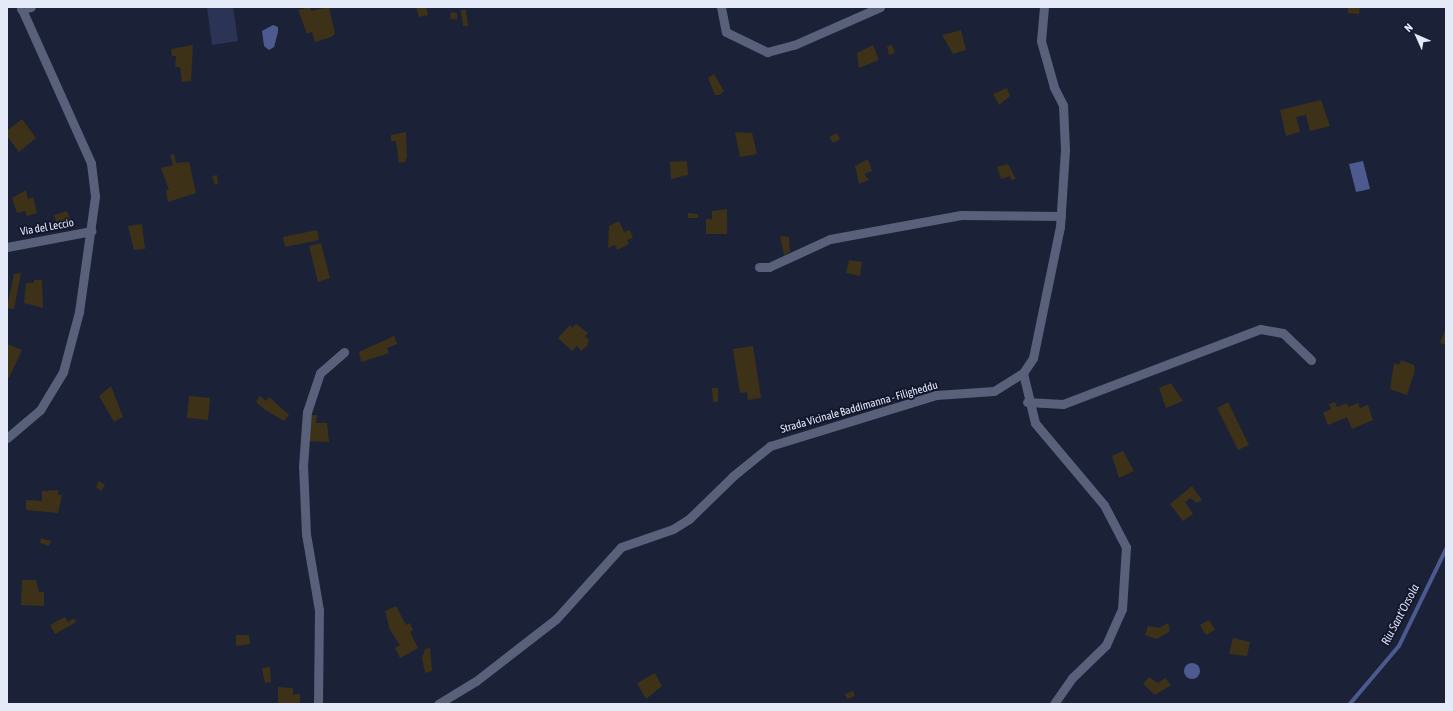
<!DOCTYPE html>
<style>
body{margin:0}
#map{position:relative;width:1453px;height:711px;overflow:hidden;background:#1b2137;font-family:"Asap Condensed",sans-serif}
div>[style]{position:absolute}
.green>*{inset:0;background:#2c3455}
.water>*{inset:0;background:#4c5a90}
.round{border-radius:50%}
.stream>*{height:3.5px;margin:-1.75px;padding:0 1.75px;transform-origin:1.75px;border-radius:1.75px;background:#4c5a90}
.building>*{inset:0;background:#3d3218}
.street>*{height:9px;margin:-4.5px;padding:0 4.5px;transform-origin:4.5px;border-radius:4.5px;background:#58607a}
span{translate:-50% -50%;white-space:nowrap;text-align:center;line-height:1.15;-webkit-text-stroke:4px #12172d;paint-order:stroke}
.street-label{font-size:11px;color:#e5eaf9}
.water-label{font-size:12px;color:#dadff0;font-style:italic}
.frame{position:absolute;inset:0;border:8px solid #e5eaf9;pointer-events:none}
.north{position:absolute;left:1397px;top:16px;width:40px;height:40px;-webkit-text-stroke:3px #12172d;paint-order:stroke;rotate:315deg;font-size:11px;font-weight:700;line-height:16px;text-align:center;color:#e5eaf9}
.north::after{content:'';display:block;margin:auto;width:14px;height:18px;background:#e5eaf9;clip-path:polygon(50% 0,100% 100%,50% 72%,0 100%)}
</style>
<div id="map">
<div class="green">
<div style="clip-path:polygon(207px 7px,233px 7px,238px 41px,212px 45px)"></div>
</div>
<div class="water">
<div style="clip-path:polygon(273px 25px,278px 27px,278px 32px,274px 47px,269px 50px,264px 46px,262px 31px)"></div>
<div style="clip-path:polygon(1363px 161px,1370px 189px,1356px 192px,1349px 164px)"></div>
<div class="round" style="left:1184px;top:663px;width:16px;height:16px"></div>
</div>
<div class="stream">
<div style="left:1350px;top:704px;width:76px;rotate:-49.8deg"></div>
<div style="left:1399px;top:646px;width:108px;rotate:-64.1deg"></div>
</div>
<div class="building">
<div style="clip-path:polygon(310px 7px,311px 11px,329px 7px,335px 34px,331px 37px,315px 42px,312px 32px,307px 34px,298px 10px)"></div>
<div style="clip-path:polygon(416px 7px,426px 7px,428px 15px,419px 17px)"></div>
<div style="clip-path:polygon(1348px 7px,1360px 7px,1359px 14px,1348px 13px)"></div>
<div style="clip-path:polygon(461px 10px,466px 10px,468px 26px,463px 26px)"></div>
<div style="clip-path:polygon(451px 12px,457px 13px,457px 19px,450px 19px)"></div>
<div style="clip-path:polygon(961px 30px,966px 50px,953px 54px,942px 35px)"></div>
<div style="clip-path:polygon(193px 45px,191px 81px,182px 82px,180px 67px,175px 67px,176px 56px,172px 56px,171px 49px)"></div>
<div style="clip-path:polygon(873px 45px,879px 60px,859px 68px,857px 53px)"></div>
<div style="clip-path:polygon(892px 45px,895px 53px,889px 55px,887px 46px)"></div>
<div style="clip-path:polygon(714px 74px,724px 91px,719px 95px,715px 95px,708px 78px)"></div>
<div style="clip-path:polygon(1007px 88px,1010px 96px,999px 105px,993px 94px)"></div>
<div style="clip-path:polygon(1321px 100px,1330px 126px,1310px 131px,1306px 115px,1296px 117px,1300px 132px,1286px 136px,1280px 110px)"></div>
<div style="clip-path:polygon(22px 119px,36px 138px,19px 152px,7px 136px,7px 131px)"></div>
<div style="clip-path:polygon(406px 132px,407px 157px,405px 162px,399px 163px,396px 141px,391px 141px,391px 135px)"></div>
<div style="clip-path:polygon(735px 132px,752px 133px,757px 154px,740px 157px)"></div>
<div style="clip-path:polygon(837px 133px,840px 139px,833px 143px,829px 137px)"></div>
<div style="clip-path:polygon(174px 154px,176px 163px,189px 162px,196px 193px,168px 202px,166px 190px,169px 190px,161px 168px,173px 165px,170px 155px)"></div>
<div style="clip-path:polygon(868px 159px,872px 171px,864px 174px,869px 180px,859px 184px,855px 166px)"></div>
<div style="clip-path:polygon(687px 161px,688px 175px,671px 179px,670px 162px)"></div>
<div style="clip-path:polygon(1008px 164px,1016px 179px,1011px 180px,1010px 176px,1001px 179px,997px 167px)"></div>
<div style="clip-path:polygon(217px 175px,218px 184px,215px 185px,212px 176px)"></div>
<div style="clip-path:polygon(26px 190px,28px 199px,33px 197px,37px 213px,27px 216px,25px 211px,17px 213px,12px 198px)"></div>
<div style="clip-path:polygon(727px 209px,727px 234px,706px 234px,706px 219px,712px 219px,712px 211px)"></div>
<div style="clip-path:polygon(67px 211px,71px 222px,58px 227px,54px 215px)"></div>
<div style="clip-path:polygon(688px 213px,698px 214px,698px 218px,688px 218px)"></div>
<div style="clip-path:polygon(619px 221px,624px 232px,630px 230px,633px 238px,627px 240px,629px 244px,617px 250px,615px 245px,608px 248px,609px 226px)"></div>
<div style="clip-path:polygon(142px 224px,145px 249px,134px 250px,128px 226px)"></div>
<div style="clip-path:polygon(317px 230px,319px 240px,285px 247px,283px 237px)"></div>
<div style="clip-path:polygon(780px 236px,789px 237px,790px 252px,784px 255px)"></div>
<div style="clip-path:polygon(321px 243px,330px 278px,318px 282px,309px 246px)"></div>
<div style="clip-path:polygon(849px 260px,862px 262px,860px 276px,846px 273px)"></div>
<div style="clip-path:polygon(21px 273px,14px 309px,7px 308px,14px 274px)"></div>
<div style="clip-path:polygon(34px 280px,42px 280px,43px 308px,24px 303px,26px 283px,34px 283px)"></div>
<div style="clip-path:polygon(576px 324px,588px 333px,585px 336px,589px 340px,587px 346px,581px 351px,577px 346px,572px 351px,558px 338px,570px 325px,572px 328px)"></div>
<div style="clip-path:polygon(1446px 328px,1446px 345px,1440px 343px)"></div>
<div style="clip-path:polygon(394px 336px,397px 344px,387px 348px,389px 353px,361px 362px,359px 352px)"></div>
<div style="clip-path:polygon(7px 344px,22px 350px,9px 378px,7px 377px)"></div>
<div style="clip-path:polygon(753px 346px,761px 398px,748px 400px,747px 392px,740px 393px,733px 349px)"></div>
<div style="clip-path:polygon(1401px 360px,1414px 365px,1415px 370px,1407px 395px,1390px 389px,1394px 363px,1399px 365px)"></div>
<div style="clip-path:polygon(1171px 383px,1183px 401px,1166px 408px,1159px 388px)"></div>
<div style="clip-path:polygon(111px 386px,123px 417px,114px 422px,99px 396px)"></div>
<div style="clip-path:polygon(712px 388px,718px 388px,718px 402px,713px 402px)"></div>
<div style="clip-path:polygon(189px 396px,210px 398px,208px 420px,187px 418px)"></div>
<div style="clip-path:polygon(260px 396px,266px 401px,269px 397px,289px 415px,284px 421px,264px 409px,256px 402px)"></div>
<div style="clip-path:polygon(1228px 402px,1249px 445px,1238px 450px,1217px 408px)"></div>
<div style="clip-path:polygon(1335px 402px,1337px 407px,1347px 403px,1348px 407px,1358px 403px,1360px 408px,1368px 405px,1373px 420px,1352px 429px,1347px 417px,1328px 425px,1323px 413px,1331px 409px,1329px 404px)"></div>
<div style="clip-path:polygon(312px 415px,317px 415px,316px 423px,327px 423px,329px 442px,306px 441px)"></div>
<div style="clip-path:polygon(1123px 451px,1134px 471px,1119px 478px,1112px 456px)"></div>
<div style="clip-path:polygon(99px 481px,105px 485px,101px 491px,96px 487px)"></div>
<div style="clip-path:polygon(1192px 486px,1202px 500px,1197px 503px,1190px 498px,1185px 502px,1193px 514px,1183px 521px,1170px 504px)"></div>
<div style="clip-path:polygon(58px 490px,58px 495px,62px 495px,58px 513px,26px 510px,26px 500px,42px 501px,42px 491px)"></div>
<div style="clip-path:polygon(41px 538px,51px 541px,49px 546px,40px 543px)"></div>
<div style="clip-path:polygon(22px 580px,36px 580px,39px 592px,44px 592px,44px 606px,21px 605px)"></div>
<div style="clip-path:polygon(396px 606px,406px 625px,410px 623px,413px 630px,410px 632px,418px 648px,400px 658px,395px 648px,400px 645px,390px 630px,385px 611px)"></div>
<div style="clip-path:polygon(65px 617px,68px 622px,74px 618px,76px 622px,55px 634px,50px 625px)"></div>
<div style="clip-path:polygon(1209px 620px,1215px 630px,1206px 635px,1200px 625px)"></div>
<div style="clip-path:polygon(1168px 623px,1170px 631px,1157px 639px,1145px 635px,1148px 626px,1159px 628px)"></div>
<div style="clip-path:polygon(236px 635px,249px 635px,250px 644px,236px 646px)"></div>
<div style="clip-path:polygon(1233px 638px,1250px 642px,1247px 656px,1229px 654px)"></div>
<div style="clip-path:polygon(430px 648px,432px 671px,425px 673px,422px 658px,425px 649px)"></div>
<div style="clip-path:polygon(270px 667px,271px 682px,265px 683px,262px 668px)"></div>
<div style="clip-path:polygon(655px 673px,662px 686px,646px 699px,637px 683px)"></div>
<div style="clip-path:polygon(1149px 677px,1158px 683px,1165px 678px,1171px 685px,1155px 695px,1143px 684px)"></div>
<div style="clip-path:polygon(278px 687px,293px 688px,293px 695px,300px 694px,300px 704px,278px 704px)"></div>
<div style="clip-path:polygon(853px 691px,855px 696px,847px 699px,845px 694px)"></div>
</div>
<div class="street">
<div style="left:721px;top:7px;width:25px;rotate:79deg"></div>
<div style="left:726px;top:32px;width:46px;rotate:26deg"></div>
<div style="left:767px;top:52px;width:28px;rotate:-15deg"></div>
<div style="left:794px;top:45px;width:94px;rotate:-23.8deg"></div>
<div style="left:21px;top:9px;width:10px;rotate:-11deg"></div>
<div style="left:7px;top:247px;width:86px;rotate:-10.7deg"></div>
<div style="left:759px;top:267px;width:10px"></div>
<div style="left:769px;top:267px;width:67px;rotate:-24.7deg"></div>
<div style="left:830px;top:239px;width:133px;rotate:-10.4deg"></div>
<div style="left:961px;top:215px;width:100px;rotate:0.6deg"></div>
<div style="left:1023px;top:373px;width:51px;rotate:76.5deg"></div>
<div style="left:1035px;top:423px;width:107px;rotate:49.9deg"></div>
<div style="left:1104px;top:505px;width:47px;rotate:62.4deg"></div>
<div style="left:1126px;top:547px;width:62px;rotate:93.7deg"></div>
<div style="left:1122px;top:609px;width:39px;rotate:114deg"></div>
<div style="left:1106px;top:645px;width:47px;rotate:135.9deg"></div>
<div style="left:1072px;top:678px;width:32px;rotate:125deg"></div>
<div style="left:1027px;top:402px;width:36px;rotate:3deg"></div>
<div style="left:1063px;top:404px;width:211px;rotate:-20.8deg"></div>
<div style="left:1260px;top:329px;width:23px;rotate:10deg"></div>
<div style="left:1283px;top:333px;width:39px;rotate:44deg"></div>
<div style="left:7px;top:438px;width:43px;rotate:-40.3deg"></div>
<div style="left:40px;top:410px;width:44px;rotate:-58.8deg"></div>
<div style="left:63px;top:372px;width:62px;rotate:-75.1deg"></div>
<div style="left:79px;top:312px;width:117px;rotate:-82.1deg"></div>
<div style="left:95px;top:196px;width:33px;rotate:-97deg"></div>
<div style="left:91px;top:163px;width:171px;rotate:-114.2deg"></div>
<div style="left:318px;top:704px;width:94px;rotate:-89.4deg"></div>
<div style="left:319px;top:610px;width:77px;rotate:-99.7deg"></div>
<div style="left:306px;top:534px;width:68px;rotate:-92.5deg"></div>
<div style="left:303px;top:466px;width:54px;rotate:-85.8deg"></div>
<div style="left:307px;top:412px;width:41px;rotate:-71.6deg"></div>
<div style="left:320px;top:373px;width:32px;rotate:-41deg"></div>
<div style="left:438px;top:704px;width:44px;rotate:-31.2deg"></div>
<div style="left:476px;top:681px;width:101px;rotate:-37.8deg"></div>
<div style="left:556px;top:619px;width:97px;rotate:-47.9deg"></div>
<div style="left:621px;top:547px;width:55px;rotate:-19.1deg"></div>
<div style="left:673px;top:529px;width:19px;rotate:-32deg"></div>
<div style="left:689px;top:519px;width:62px;rotate:-44.3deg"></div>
<div style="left:733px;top:476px;width:48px;rotate:-39deg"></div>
<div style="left:770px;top:446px;width:174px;rotate:-17.1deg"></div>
<div style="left:936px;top:395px;width:58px;rotate:-3.9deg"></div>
<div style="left:994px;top:391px;width:34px;rotate:-32deg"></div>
<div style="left:1023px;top:373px;width:18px;rotate:-56deg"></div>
<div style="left:1033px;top:358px;width:134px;rotate:-78.4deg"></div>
<div style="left:1060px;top:227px;width:78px;rotate:-86.3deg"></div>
<div style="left:1065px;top:149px;width:44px;rotate:-92.6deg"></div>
<div style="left:1063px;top:105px;width:20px;rotate:-117deg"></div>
<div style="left:1054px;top:87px;width:48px;rotate:-105.8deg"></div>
<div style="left:1041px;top:41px;width:34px;rotate:-85deg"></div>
</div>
<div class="street-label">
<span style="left:47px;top:227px;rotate:-10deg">Via del Leccio</span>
<span style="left:859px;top:407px;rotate:-16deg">Strada Vicinale Baddimanna - Filigheddu</span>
</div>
<div class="water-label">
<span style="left:1401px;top:615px;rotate:-62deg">Riu Sant'Orsola</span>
</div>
<div class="frame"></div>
<div class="north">N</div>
</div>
